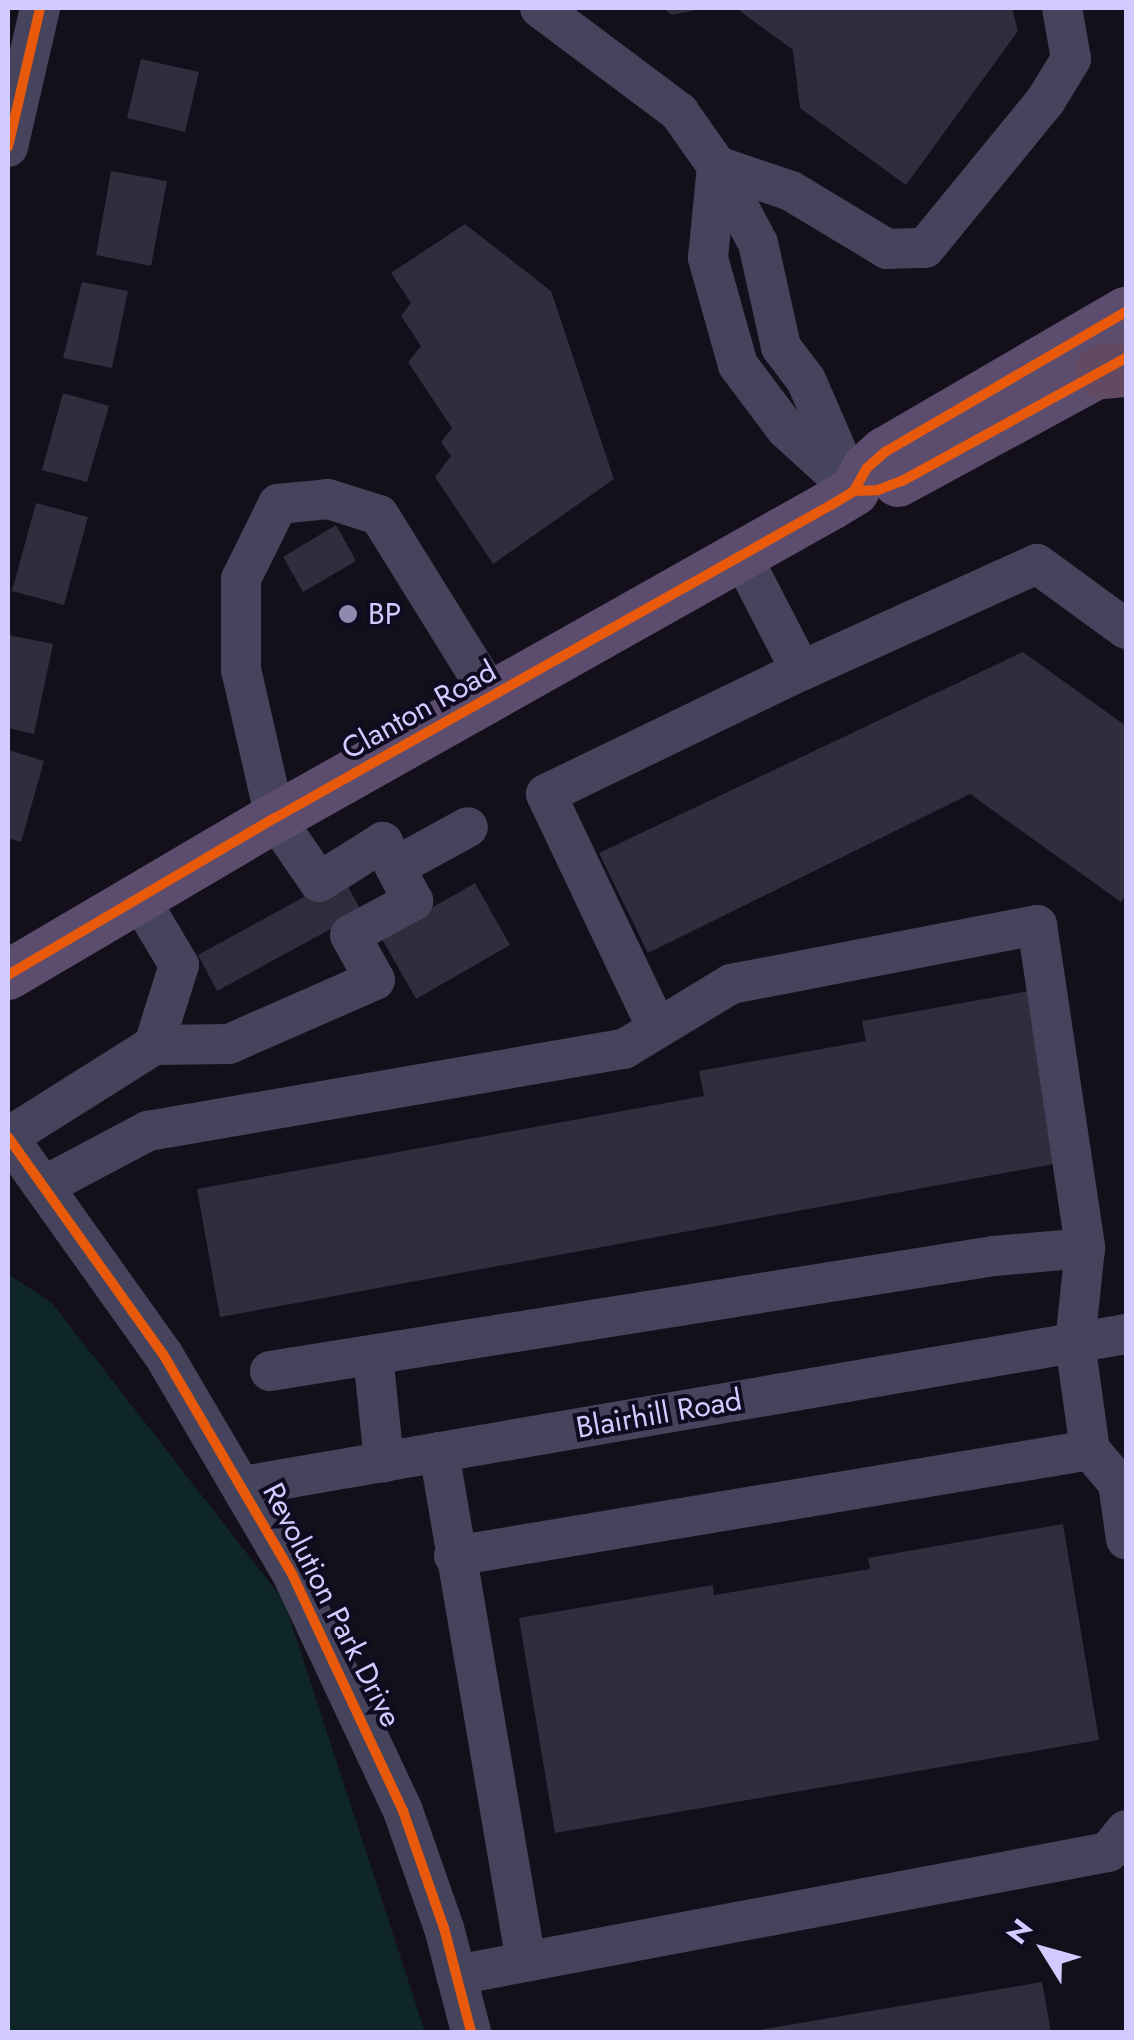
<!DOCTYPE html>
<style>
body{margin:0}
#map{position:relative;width:1134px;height:2040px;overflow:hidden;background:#13101b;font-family:Jost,sans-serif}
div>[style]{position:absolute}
.green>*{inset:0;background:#0f2628}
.building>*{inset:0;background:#312c3e}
.minor-tunnel>*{height:40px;margin-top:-20px;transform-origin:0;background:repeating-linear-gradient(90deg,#302c3d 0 40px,transparent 0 60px)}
.minor>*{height:40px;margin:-20px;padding:0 20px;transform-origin:20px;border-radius:20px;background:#46445c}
.major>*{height:50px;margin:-25px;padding:0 25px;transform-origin:25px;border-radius:25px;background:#5c4d6e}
.highway>*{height:55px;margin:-27.5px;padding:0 27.5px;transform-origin:27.5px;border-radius:27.5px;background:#614a62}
.cycleway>*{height:10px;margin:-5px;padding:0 5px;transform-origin:5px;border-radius:5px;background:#e8590c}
.dots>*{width:28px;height:28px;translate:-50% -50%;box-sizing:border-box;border:5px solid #100b20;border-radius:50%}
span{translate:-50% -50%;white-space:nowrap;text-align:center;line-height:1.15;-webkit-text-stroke:8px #100b20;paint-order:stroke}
.poi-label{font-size:30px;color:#d3caff}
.left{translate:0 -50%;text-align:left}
.street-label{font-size:30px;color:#d3caff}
.frame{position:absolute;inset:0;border:10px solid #d3caff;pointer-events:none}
.north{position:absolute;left:994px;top:1900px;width:100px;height:100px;-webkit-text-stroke:8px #100b20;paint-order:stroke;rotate:307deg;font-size:28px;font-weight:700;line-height:40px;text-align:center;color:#d3caff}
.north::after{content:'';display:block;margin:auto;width:35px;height:45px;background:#d3caff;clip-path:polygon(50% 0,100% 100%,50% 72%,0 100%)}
</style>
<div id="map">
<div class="green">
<div style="clip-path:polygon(8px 1274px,52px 1303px,284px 1601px,425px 2032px,8px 2032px)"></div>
</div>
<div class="building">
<div style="clip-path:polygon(662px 8px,700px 8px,701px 9px,672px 15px)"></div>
<div style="clip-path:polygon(736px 8px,1012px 8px,1018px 31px,906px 185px,800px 108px,793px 50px)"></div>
<div style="clip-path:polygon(141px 59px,199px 72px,185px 132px,127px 118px)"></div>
<div style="clip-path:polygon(111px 171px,167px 181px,151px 266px,96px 255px)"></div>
<div style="clip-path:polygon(465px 224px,551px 291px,614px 479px,493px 564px,435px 477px,451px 456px,441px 442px,452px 428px,408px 362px,421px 346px,401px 316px,411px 303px,391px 273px)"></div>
<div style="clip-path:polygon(82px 282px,128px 291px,112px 368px,63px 358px)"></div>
<div style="clip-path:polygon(63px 393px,109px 406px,87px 482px,42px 470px)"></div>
<div style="clip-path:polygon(36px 503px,88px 517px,64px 605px,12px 591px)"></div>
<div style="clip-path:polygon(336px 525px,356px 561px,303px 592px,283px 557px)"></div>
<div style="clip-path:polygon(8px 635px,53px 644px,34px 734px,8px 728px)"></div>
<div style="clip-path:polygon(1023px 652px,1126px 726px,1126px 895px,1121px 902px,970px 794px,648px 953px,599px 853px)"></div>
<div style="clip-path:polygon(8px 750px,44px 761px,21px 842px,8px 838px)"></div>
<div style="clip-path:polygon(342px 876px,362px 912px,217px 991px,198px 955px)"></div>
<div style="clip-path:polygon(475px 883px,510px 945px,416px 999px,381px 937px)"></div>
<div style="clip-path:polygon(1029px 991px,1059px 1163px,220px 1317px,197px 1189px,704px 1096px,699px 1071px,866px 1041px,862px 1021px)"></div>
<div style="clip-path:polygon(1063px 1524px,1099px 1740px,555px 1833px,519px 1618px,713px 1585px,714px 1595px,870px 1569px,868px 1558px)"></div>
<div style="clip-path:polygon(1042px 1982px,1051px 2032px,759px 2032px,759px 2030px)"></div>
</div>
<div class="minor-tunnel">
<div style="left:319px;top:882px;width:61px;rotate:59.7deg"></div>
</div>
<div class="minor">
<div style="left:540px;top:8px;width:174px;rotate:36.8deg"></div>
<div style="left:679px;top:112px;width:66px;rotate:54.9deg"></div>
<div style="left:717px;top:166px;width:87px;rotate:62deg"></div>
<div style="left:758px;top:243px;width:107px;rotate:77.5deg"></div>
<div style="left:781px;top:347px;width:41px;rotate:52.9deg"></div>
<div style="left:806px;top:380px;width:121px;rotate:66.6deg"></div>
<div style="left:854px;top:491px;width:92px;rotate:-137.6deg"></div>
<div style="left:786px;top:429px;width:80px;rotate:-126.9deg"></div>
<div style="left:738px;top:365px;width:111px;rotate:-105.7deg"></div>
<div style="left:708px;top:258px;width:92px;rotate:-84.4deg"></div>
<div style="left:8px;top:147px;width:143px;rotate:-77deg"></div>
<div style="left:717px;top:166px;width:78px;rotate:18.7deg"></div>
<div style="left:791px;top:191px;width:112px;rotate:31.1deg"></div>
<div style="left:887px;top:249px;width:38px;rotate:-2deg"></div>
<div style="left:925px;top:248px;width:191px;rotate:-50.7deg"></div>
<div style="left:1046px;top:100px;width:48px;rotate:-58.6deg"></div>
<div style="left:1071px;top:59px;width:52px;rotate:-100deg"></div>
<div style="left:801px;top:671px;width:259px;rotate:-24.4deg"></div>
<div style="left:1037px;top:564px;width:110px;rotate:36.1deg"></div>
<div style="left:395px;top:867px;width:28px;rotate:-116deg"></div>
<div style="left:383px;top:842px;width:75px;rotate:148deg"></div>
<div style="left:319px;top:882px;width:78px;rotate:-124.5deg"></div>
<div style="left:275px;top:818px;width:152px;rotate:-102.9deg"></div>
<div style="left:241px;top:670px;width:91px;rotate:-90deg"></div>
<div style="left:241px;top:579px;width:84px;rotate:-63.7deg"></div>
<div style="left:278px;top:504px;width:50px;rotate:-5.7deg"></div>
<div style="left:328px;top:499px;width:53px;rotate:17.4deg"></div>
<div style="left:379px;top:515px;width:216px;rotate:58.2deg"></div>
<div style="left:139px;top:898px;width:78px;rotate:59.2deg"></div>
<div style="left:179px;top:965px;width:84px;rotate:107.4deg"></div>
<div style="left:657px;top:1028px;width:259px;rotate:-115.4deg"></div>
<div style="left:546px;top:794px;width:283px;rotate:-25.8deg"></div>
<div style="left:801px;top:671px;width:131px;rotate:-117.3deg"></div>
<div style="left:8px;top:1137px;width:267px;rotate:54.5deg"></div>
<div style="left:163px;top:1354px;width:257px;rotate:59.6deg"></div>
<div style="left:293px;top:1576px;width:259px;rotate:64.9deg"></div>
<div style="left:403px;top:1811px;width:124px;rotate:70.7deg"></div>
<div style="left:444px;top:1928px;width:107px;rotate:75.4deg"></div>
<div style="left:8px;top:1137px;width:173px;rotate:-32.2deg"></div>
<div style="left:154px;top:1045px;width:75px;rotate:-0.8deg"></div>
<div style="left:229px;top:1044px;width:159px;rotate:-23.7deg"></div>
<div style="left:375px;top:980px;width:51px;rotate:-119.1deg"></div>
<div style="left:350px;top:935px;width:72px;rotate:-28.4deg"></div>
<div style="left:413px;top:901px;width:38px;rotate:-118deg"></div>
<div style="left:395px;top:867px;width:83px;rotate:-28.7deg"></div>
<div style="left:44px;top:1186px;width:118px;rotate:-27.9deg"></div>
<div style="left:148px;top:1131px;width:483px;rotate:-9.8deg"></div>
<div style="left:624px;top:1049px;width:125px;rotate:-31.3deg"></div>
<div style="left:731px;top:984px;width:312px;rotate:-10.9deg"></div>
<div style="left:1037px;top:925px;width:327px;rotate:81.5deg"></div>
<div style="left:1085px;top:1248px;width:96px;rotate:96deg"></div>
<div style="left:1075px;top:1343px;width:108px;rotate:82deg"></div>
<div style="left:1090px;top:1450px;width:43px;rotate:49.7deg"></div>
<div style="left:1118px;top:1483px;width:57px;rotate:81.9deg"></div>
<div style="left:373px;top:1355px;width:108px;rotate:84.1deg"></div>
<div style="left:270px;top:1371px;width:733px;rotate:-9.03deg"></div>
<div style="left:994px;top:1256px;width:91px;rotate:-5deg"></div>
<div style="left:439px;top:1452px;width:517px;rotate:80.32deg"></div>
<div style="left:243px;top:1486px;width:896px;rotate:-9.77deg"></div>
<div style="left:454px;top:1556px;width:645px;rotate:-9.46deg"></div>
<div style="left:456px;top:1975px;width:664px;rotate:-10.68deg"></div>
<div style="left:1108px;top:1852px;width:28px;rotate:-51deg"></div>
</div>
<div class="major">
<div style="left:898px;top:482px;width:260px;rotate:-28.5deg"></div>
<div style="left:8px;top:975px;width:310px;rotate:-30.5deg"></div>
<div style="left:275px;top:818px;width:638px;rotate:-29.38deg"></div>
<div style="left:831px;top:505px;width:27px;rotate:-31deg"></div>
<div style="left:854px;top:491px;width:26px;rotate:-61deg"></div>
<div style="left:867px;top:468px;width:24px;rotate:-42deg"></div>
<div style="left:885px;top:452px;width:279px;rotate:-30.2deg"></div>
</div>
<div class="highway">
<div style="left:1102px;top:371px;width:24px;rotate:-5deg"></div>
</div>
<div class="cycleway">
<div style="left:8px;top:147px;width:143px;rotate:-77deg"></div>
<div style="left:854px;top:491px;width:24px;rotate:-2deg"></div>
<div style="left:878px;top:490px;width:26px;rotate:-21deg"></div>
<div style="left:902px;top:481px;width:256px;rotate:-28.8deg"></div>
<div style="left:8px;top:975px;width:310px;rotate:-30.5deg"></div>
<div style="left:275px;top:818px;width:638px;rotate:-29.38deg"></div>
<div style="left:831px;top:505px;width:27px;rotate:-31deg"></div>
<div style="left:854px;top:491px;width:26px;rotate:-61deg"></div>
<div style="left:867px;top:468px;width:24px;rotate:-42deg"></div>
<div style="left:885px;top:452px;width:279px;rotate:-30.2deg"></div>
<div style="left:8px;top:1137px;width:267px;rotate:54.5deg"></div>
<div style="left:163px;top:1354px;width:257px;rotate:59.6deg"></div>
<div style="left:293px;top:1576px;width:259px;rotate:64.9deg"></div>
<div style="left:403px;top:1811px;width:124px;rotate:70.7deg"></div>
<div style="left:444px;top:1928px;width:107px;rotate:75.4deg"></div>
</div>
<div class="dots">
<div style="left:348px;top:614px;background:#9089af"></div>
</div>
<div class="poi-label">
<span class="left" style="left:368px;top:614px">BP</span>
</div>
<div class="street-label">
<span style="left:419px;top:710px;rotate:-29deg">Clanton Road</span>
<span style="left:659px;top:1414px;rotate:-10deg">Blairhill Road</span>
<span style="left:332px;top:1605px;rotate:63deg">Revolution Park Drive</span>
</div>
<div class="frame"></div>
<div class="north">N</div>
</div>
